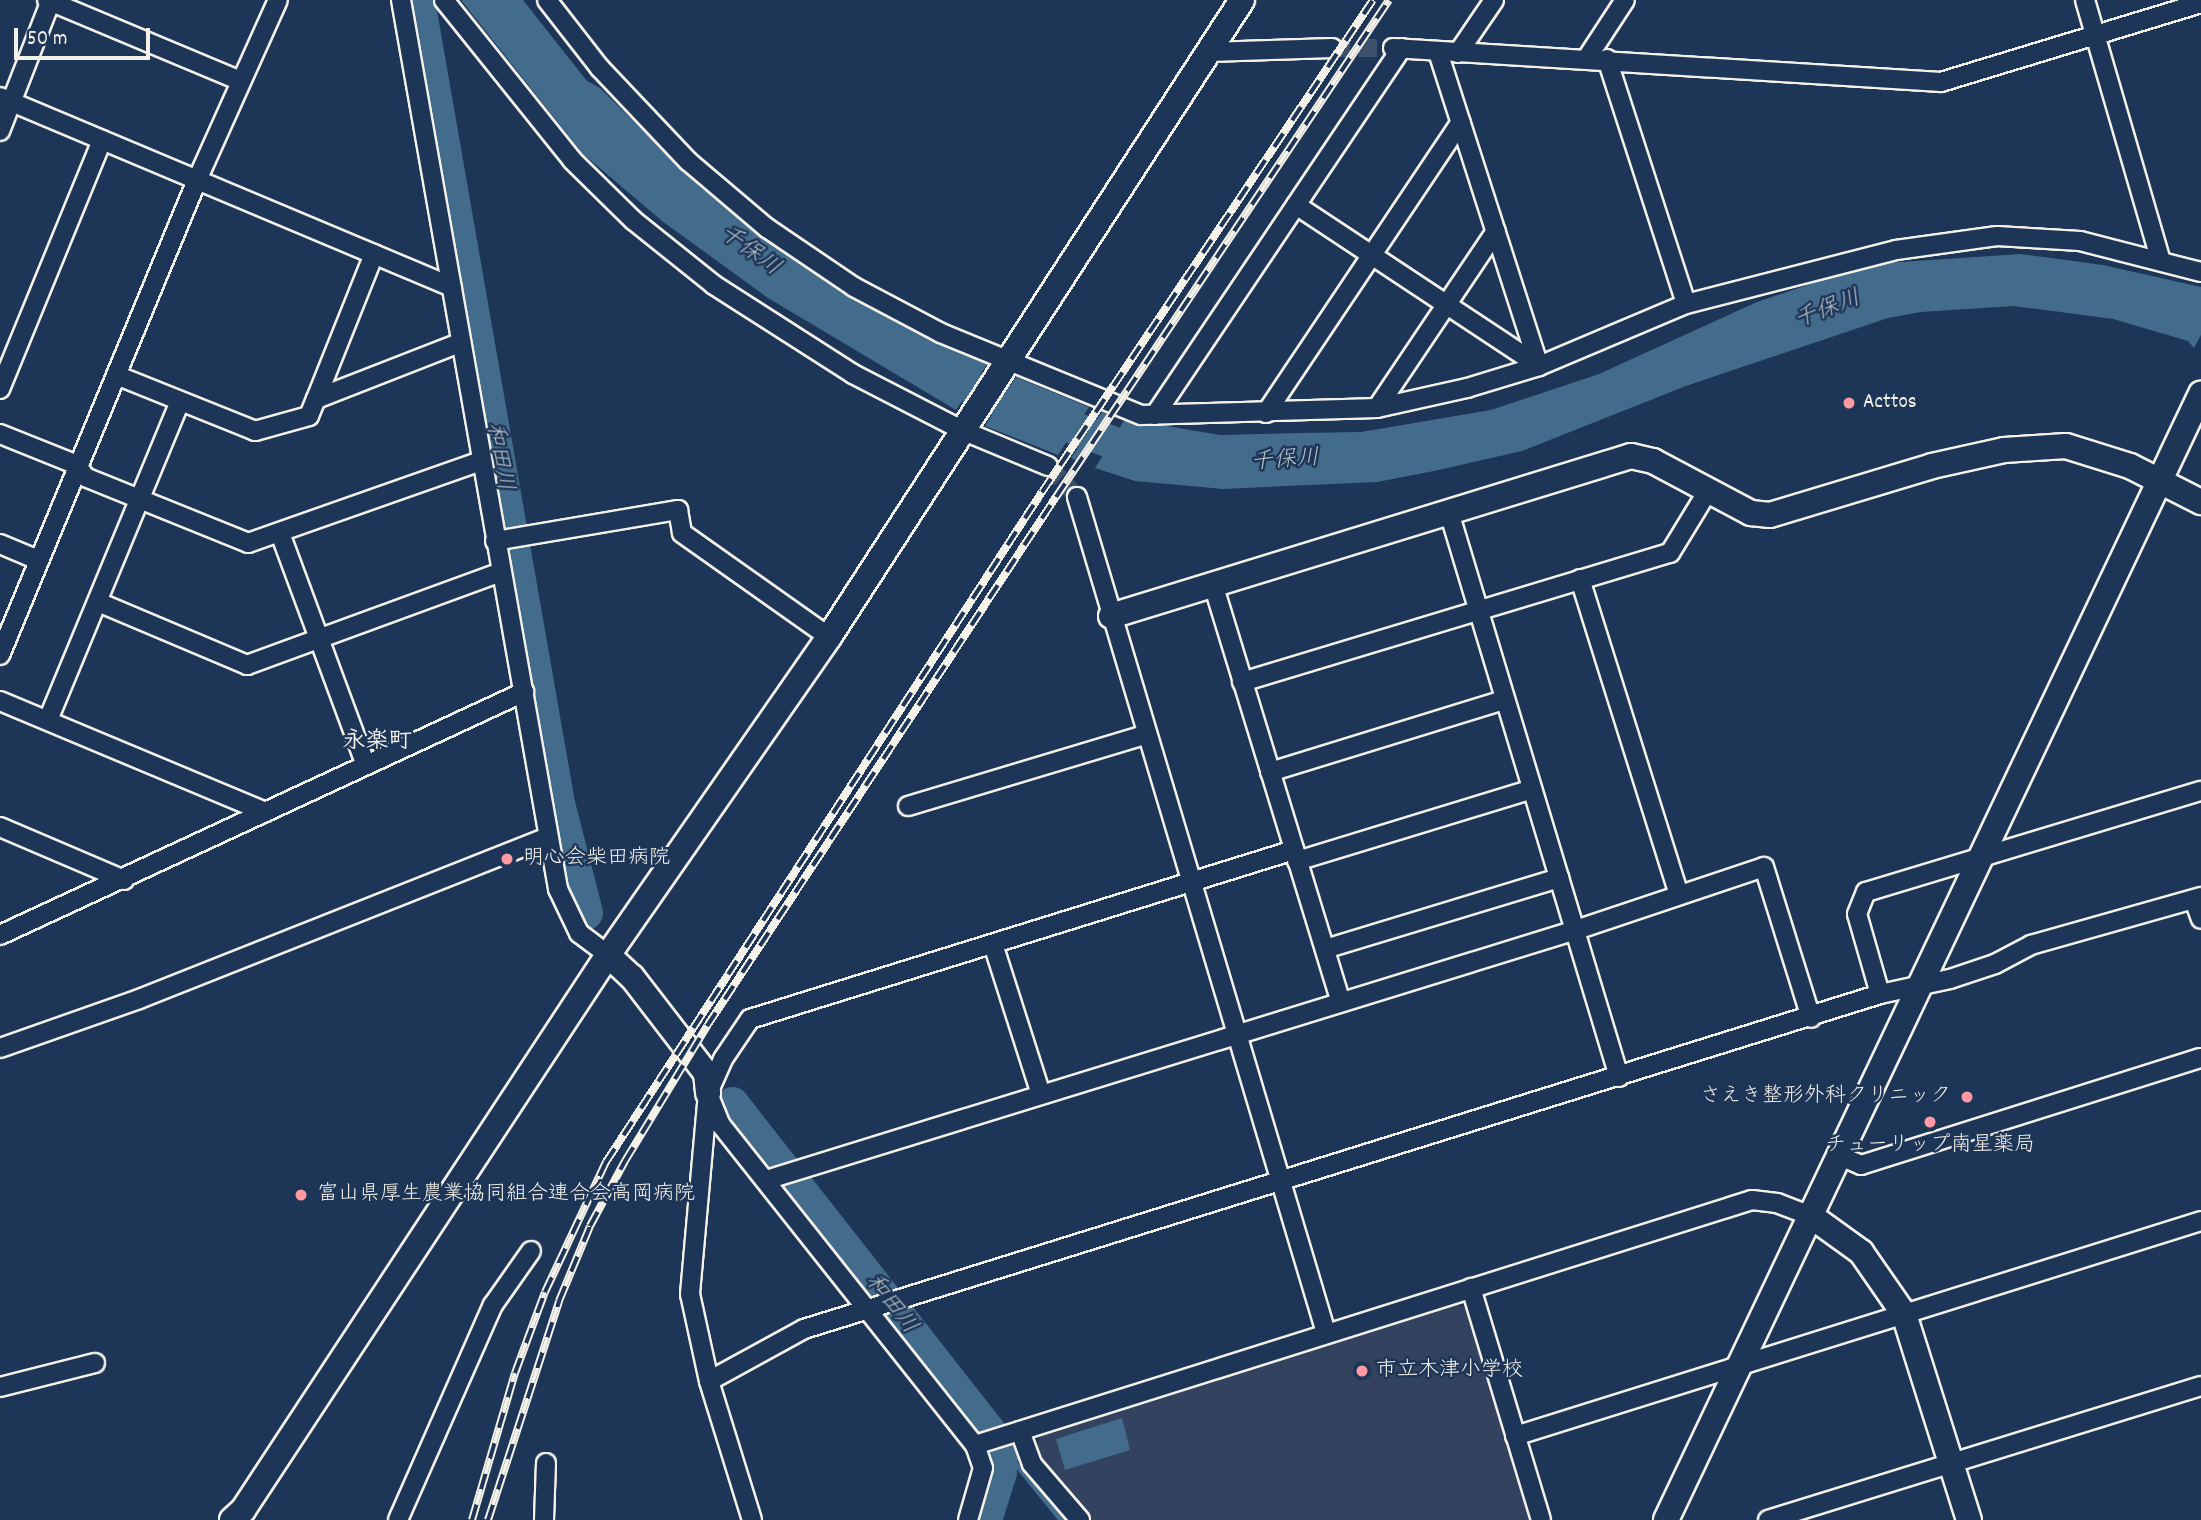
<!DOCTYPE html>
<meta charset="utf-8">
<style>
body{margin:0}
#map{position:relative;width:2201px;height:1520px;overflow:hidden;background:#1d3557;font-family:Dekko,"Klee One",sans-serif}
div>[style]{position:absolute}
.built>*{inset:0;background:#33435f}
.water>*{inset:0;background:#436b8b}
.stream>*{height:5px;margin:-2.5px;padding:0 2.5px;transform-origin:2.5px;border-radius:2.5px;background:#436b8b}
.river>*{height:33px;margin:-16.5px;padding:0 16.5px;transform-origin:16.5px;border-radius:16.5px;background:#436b8b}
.street-tunnel>*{height:18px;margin-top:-9px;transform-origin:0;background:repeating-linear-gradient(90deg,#3d516d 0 18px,transparent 0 27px)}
.roads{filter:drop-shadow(2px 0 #f4f1e8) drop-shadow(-2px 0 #f4f1e8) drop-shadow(0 2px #f4f1e8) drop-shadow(0 -2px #f4f1e8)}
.street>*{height:18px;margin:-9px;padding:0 9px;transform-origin:9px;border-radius:9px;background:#1d3557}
.secondary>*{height:24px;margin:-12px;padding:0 12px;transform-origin:12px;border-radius:12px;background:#1d3557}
.rail>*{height:8px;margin-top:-4px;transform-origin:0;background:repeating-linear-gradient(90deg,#1d3557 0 16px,#f4f1e8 0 32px);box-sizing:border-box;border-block:2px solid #f4f1e8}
.dots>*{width:19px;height:19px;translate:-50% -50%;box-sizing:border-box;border:4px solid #1d3557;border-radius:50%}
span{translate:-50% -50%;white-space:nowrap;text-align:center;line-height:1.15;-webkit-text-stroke:5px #1d3557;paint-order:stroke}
.poi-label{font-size:21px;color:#f4f1e8}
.left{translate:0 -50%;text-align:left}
.right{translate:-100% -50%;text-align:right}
.water-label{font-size:23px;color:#b6c2c7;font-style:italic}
.neighbourhood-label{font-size:23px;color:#f4f1e8;font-weight:700}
.scale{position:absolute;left:14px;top:28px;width:136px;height:32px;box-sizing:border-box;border:4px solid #f4f1e8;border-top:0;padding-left:9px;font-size:21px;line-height:24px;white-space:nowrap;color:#f4f1e8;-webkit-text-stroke:5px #1d3557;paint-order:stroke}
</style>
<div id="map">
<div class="built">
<div style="clip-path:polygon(1452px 1303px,1470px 1310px,1535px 1520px,1089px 1520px,1035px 1451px,1041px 1433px)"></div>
</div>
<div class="water">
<div style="clip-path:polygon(461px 0,523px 0,587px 81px,600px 88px,701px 188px,833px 283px,988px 363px,956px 410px,768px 298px,662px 221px,582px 153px)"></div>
<div style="clip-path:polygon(2020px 254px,2103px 265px,2201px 287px,2201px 335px,2194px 348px,2188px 341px,2113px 319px,2014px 306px,1921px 312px,1888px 318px,1686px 386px,1522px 451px,1434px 471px,1377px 482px,1223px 489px,1135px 481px,1095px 468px,1125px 419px,1220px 435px,1300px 433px,1361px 432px,1491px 410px,1599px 374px,1757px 302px,1831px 277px,1886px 263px)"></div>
<div style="clip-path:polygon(1016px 377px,1089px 407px,1058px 455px,985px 426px)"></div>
<div style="clip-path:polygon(1102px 412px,1113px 417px,1102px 436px,1096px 436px,1083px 464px,1071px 458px,1084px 439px,1094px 435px,1090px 430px)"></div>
<div style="clip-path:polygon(1122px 1418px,1130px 1450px,1065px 1470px,1056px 1439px)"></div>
</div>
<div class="stream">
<div style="left:1002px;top:1447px;width:94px;rotate:51.1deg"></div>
</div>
<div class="river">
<div style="left:418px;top:0;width:815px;rotate:80.11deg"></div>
<div style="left:558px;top:803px;width:113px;rotate:75.6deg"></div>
<div style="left:933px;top:365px;width:52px;rotate:30deg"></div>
<div style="left:978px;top:391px;width:187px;rotate:20.9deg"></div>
<div style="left:732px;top:1103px;width:437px;rotate:51.9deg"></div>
<div style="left:1002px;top:1447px;width:25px;rotate:95deg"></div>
<div style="left:1000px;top:1472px;width:50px;rotate:107.4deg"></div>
</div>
<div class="street-tunnel">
<div style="left:1332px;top:48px;width:61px"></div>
<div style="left:1048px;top:466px;width:42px;rotate:46.9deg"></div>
</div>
<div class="roads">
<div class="street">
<div style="left:47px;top:0;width:210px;rotate:22.7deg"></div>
<div style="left:401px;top:0;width:903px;rotate:79.98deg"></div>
<div style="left:558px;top:889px;width:49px;rotate:64.5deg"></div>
<div style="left:579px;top:933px;width:36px;rotate:37deg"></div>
<div style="left:444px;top:0;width:205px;rotate:51.3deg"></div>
<div style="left:572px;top:160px;width:86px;rotate:44.5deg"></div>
<div style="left:633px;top:220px;width:104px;rotate:38.7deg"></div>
<div style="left:714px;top:285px;width:165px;rotate:32.6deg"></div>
<div style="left:853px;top:374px;width:125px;rotate:27.2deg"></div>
<div style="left:964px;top:431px;width:91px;rotate:22.6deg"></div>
<div style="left:547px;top:0;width:86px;rotate:52.1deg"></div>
<div style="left:600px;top:68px;width:128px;rotate:46.6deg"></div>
<div style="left:688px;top:161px;width:104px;rotate:40.3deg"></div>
<div style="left:767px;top:228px;width:105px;rotate:34.1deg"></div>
<div style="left:854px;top:287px;width:98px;rotate:27.9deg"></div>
<div style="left:941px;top:333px;width:216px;rotate:22.3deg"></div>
<div style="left:1141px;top:415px;width:236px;rotate:-1.7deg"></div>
<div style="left:1377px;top:408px;width:92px;rotate:-12.5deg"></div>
<div style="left:1467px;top:388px;width:75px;rotate:-17deg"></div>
<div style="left:1539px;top:366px;width:160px;rotate:-22.9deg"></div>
<div style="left:1686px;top:304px;width:217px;rotate:-14.4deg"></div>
<div style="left:1896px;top:250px;width:102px;rotate:-7.9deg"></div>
<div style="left:1997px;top:236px;width:83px;rotate:3.4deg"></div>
<div style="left:2080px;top:241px;width:125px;rotate:14.4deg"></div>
<div style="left:2085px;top:0;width:272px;rotate:73.8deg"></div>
<div style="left:1393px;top:48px;width:549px;rotate:3.55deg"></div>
<div style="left:1941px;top:82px;width:272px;rotate:-16.9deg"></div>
<div style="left:1209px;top:52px;width:123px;rotate:-1.9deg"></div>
<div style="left:1438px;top:52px;width:330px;rotate:72.2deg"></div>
<div style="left:1458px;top:53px;width:64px;rotate:-55.8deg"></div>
<div style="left:1587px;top:58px;width:69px;rotate:-56.8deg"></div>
<div style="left:1607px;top:59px;width:257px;rotate:72.1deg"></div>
<div style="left:0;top:97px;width:490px;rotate:22.8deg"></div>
<div style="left:0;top:131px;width:141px;rotate:-68.7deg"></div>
<div style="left:1296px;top:205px;width:291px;rotate:33.5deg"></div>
<div style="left:116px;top:375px;width:150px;rotate:21.9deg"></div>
<div style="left:255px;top:431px;width:56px;rotate:-15.5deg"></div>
<div style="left:309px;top:416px;width:18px;rotate:-68deg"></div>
<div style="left:316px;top:399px;width:155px;rotate:-21.3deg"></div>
<div style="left:0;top:389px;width:269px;rotate:-67.7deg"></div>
<div style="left:316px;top:399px;width:156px;rotate:-68.2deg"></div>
<div style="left:1377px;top:408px;width:213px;rotate:-56.1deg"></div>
<div style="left:1266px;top:413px;width:350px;rotate:-56.2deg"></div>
<div style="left:1155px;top:415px;width:442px;rotate:-56.1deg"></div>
<div style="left:0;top:434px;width:83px;rotate:21.9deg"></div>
<div style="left:77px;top:465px;width:14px;rotate:56deg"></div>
<div style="left:85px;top:477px;width:176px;rotate:22deg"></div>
<div style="left:248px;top:543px;width:247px;rotate:-19.4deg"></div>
<div style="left:1077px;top:497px;width:872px;rotate:73.41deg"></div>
<div style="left:1449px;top:512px;width:590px;rotate:73.25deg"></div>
<div style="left:280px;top:533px;width:247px;rotate:69.7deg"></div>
<div style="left:495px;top:541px;width:186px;rotate:-9.6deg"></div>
<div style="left:678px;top:510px;width:23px;rotate:80deg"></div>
<div style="left:682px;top:533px;width:180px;rotate:35.3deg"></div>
<div style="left:0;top:544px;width:41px;rotate:22.8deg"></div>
<div style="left:1580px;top:579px;width:330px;rotate:72.6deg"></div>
<div style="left:1213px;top:584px;width:435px;rotate:73deg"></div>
<div style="left:98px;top:602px;width:162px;rotate:22.9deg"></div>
<div style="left:247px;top:665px;width:268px;rotate:-20.1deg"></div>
<div style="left:0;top:655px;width:514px;rotate:-67.47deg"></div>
<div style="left:197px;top:180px;width:197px;rotate:-65.8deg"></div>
<div style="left:1242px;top:682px;width:447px;rotate:-16.8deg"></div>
<div style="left:1670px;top:553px;width:75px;rotate:-58.6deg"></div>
<div style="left:0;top:701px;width:288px;rotate:22.7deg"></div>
<div style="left:48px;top:720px;width:345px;rotate:-67.5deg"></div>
<div style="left:1270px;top:772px;width:245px;rotate:-17.1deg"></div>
<div style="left:908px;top:806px;width:247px;rotate:-16.7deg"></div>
<div style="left:0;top:827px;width:135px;rotate:23.1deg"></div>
<div style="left:1297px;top:861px;width:246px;rotate:-17deg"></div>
<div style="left:2194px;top:900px;width:20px;rotate:70deg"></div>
<div style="left:0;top:935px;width:578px;rotate:-24.88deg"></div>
<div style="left:993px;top:944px;width:157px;rotate:72.3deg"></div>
<div style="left:1325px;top:949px;width:245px;rotate:-16.9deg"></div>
<div style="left:1880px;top:994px;width:83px;rotate:-106deg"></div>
<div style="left:1857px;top:914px;width:24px;rotate:-68deg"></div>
<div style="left:1866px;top:892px;width:350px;rotate:-16.8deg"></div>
<div style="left:0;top:1048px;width:147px;rotate:-19.4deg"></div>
<div style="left:139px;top:999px;width:440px;rotate:-21.6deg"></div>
<div style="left:709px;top:1096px;width:31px;rotate:68deg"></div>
<div style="left:721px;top:1125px;width:409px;rotate:51.6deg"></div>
<div style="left:975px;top:1445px;width:24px;rotate:71deg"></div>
<div style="left:983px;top:1468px;width:54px;rotate:106.1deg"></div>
<div style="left:1840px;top:1156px;width:23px;rotate:23deg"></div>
<div style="left:1861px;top:1165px;width:356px;rotate:-17.5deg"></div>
<div style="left:766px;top:1180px;width:848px;rotate:-17.15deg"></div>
<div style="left:1576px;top:930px;width:198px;rotate:-18.5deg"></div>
<div style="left:1764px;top:867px;width:158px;rotate:72.7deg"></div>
<div style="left:1471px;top:1288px;width:242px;rotate:73.2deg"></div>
<div style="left:709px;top:1381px;width:108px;rotate:-28.7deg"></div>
<div style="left:804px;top:1329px;width:1127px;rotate:-17.29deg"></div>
<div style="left:1880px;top:994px;width:72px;rotate:-12.1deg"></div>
<div style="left:1950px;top:979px;width:47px;rotate:-18.4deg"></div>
<div style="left:1995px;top:964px;width:41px;rotate:-27.8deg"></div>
<div style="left:2031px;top:945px;width:177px;rotate:-15.8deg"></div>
<div style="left:0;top:1387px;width:98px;rotate:-14.2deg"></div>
<div style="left:1020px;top:1431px;width:35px;rotate:70deg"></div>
<div style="left:1032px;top:1464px;width:74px;rotate:49.4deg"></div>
<div style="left:1515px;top:1436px;width:719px;rotate:-17.4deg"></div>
<div style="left:975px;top:1445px;width:815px;rotate:-17.5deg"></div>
<div style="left:1752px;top:1200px;width:25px;rotate:7deg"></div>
<div style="left:1777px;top:1203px;width:36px;rotate:21deg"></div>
<div style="left:398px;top:1520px;width:235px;rotate:-66.2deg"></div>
<div style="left:493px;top:1305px;width:66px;rotate:-54.9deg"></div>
<div style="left:544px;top:1520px;width:57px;rotate:-88deg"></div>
<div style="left:752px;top:1520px;width:145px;rotate:-107.2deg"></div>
<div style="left:709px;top:1381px;width:89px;rotate:-102.3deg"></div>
<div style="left:690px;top:1294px;width:202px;rotate:-84.9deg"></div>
<div style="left:708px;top:1093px;width:37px;rotate:-66deg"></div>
<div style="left:723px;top:1059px;width:48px;rotate:-56deg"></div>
<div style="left:750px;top:1019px;width:570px;rotate:-17.26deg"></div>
<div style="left:1768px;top:1520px;width:453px;rotate:-17.2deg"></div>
</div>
<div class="secondary">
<div style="left:1111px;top:616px;width:544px;rotate:-17.1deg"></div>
<div style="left:1631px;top:456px;width:23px;rotate:13deg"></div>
<div style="left:1653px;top:461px;width:111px;rotate:28deg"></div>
<div style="left:1751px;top:513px;width:19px;rotate:6deg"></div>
<div style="left:1770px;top:515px;width:169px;rotate:-16.8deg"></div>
<div style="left:1932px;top:466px;width:74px;rotate:-12.5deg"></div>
<div style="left:2004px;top:450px;width:62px;rotate:-3.7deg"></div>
<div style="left:2066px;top:446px;width:67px;rotate:17.4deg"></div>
<div style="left:2130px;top:466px;width:80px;rotate:26.9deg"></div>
<div style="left:608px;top:955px;width:33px;rotate:43deg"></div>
<div style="left:632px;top:977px;width:121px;rotate:52.4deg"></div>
<div style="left:706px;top:1073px;width:20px;rotate:84deg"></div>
<div style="left:1811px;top:1216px;width:62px;rotate:35.8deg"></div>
<div style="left:1861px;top:1252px;width:75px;rotate:55.3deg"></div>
<div style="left:1904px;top:1314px;width:216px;rotate:72.5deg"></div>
<div style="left:232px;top:1520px;width:15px;rotate:-42deg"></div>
<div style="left:243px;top:1510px;width:664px;rotate:-56.67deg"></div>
<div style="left:608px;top:955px;width:387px;rotate:-55.2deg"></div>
<div style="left:829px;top:637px;width:759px;rotate:-57.04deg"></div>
<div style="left:1666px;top:1520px;width:1247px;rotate:-64.59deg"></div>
</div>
</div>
<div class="rail">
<div style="left:472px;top:1520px;width:153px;rotate:-73.7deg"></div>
<div style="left:515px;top:1373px;width:86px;rotate:-69.7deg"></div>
<div style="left:545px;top:1292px;width:144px;rotate:-64.9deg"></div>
<div style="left:606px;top:1162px;width:799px;rotate:-56.95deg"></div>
<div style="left:1042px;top:492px;width:593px;rotate:-56.07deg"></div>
<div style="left:488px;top:1520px;width:230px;rotate:-72deg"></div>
<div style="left:559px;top:1301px;width:81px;rotate:-67.5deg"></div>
<div style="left:590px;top:1226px;width:74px;rotate:-61.7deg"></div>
<div style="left:625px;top:1161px;width:158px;rotate:-58.7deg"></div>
<div style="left:707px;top:1026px;width:634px;rotate:-56.59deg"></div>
<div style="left:1056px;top:497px;width:598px;rotate:-56.18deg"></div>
</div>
<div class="dots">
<div style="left:1849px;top:403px;background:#ff9aa2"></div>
<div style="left:507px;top:859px;background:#ff9aa2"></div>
<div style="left:1967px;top:1097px;background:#ff9aa2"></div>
<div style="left:1930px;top:1122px;background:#ff9aa2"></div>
<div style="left:301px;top:1195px;background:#ff9aa2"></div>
<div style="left:1362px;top:1371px;background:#ff9aa2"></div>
</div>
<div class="poi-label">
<span class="left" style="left:1863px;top:403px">Acttos</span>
<span class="left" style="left:523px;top:859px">明心会柴田病院</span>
<span class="right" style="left:1951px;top:1097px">さえき整形外科クリニック</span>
<span style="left:1930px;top:1146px">チューリップ南星薬局</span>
<span class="left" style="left:317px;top:1195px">富山県厚生農業協同組合連合会高岡病院</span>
<span class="left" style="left:1376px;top:1371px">市立木津小学校</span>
</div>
<div class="water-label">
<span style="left:749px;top:252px;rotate:36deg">千保川</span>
<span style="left:1828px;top:311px;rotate:-21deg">千保川</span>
<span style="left:498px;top:457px;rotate:80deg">和田川</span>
<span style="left:1285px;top:462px;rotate:-4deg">千保川</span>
<span style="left:890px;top:1305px;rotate:52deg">和田川</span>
</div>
<div class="neighbourhood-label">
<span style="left:377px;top:743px">永楽町</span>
</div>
<div class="scale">50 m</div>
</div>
